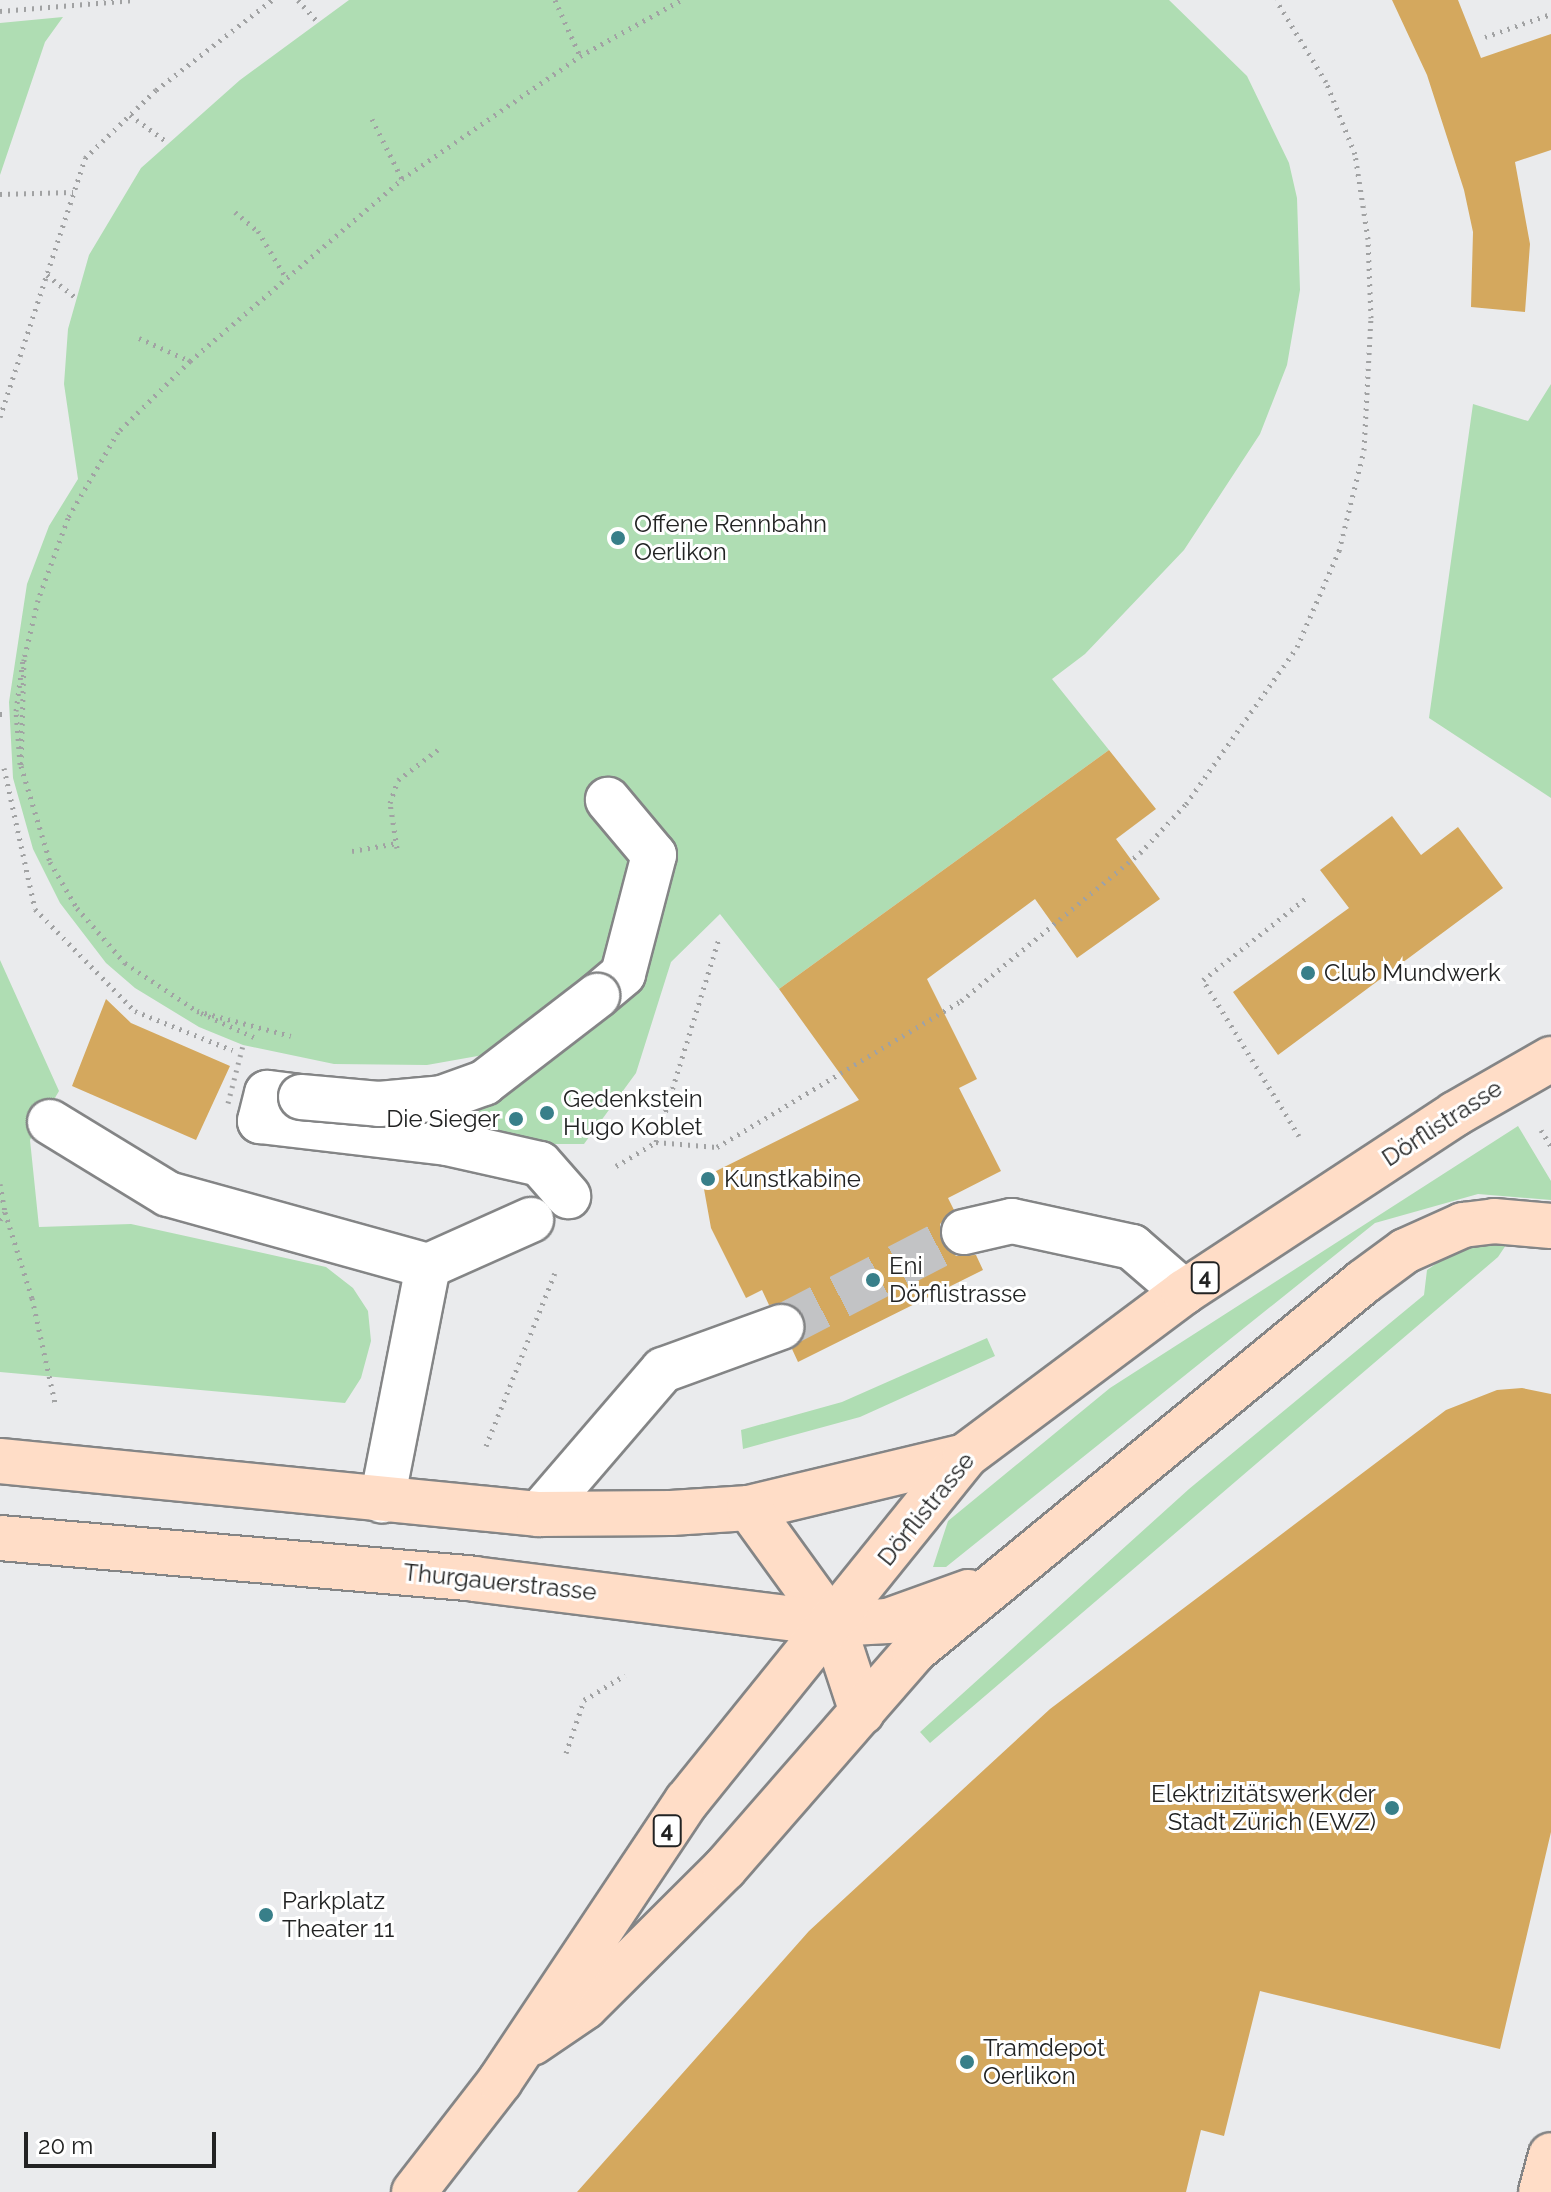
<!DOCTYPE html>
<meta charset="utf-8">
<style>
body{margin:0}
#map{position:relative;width:1551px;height:2192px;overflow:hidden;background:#eaebed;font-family:Raleway,sans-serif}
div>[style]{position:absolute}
.green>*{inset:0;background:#afddb3}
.building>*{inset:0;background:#d4a85e}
.minor-tunnel>*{height:44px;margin-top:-22px;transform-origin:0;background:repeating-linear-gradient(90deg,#c2c3c5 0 44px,transparent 0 66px)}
.path>*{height:5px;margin-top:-2.5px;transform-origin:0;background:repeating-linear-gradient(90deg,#a1a2a3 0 2px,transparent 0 8px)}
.roads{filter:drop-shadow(2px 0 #848586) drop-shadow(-2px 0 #848586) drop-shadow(0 2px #848586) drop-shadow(0 -2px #848586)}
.minor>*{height:44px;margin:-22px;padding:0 22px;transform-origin:22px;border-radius:22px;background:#fff}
.major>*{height:44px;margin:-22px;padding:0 22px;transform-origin:22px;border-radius:22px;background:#ffddc7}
.path-bridge>*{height:5px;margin-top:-2.5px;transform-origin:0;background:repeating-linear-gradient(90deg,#a1a2a3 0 2px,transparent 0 8px)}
.bridges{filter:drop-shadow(2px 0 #848586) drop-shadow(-2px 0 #848586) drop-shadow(0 2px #848586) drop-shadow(0 -2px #848586)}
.minor-bridge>*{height:44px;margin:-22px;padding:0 22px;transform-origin:22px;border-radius:22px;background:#fff}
.dots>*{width:22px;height:22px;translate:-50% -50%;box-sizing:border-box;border:4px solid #fff;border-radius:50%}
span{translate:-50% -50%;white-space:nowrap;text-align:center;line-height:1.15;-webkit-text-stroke:6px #fff;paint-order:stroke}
.shield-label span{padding:2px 6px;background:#fff;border:2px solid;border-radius:6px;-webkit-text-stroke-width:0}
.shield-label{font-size:22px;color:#222323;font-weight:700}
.poi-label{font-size:24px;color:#222323}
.left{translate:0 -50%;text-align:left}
.right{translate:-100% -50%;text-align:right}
.street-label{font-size:24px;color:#222323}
.scale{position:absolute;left:24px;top:2132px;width:192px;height:36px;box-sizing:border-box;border:4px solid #222323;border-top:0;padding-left:10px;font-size:24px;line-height:28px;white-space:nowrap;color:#222323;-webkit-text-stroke:6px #fff;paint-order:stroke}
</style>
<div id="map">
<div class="green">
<div style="clip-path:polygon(349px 0,1169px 0,1247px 76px,1289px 163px,1297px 198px,1300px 290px,1287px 365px,1260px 434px,1184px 550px,1085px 654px,1052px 679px,1109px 750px,779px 989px,720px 914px,671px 962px,636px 1073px,584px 1144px,524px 1144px,463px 1112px,561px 1041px,427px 1065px,334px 1064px,243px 1045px,199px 1027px,135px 988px,106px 963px,60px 903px,33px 849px,13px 778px,9px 702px,27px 584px,49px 526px,78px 479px,64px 384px,68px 329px,89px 255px,141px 168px,240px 80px)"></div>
<div style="clip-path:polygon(63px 17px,45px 42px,0 175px,0 23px)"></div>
<div style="clip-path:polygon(1551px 384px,1551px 798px,1429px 718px,1473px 404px,1528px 421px)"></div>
<div style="clip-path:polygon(0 960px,59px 1091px,30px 1140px,39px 1227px,131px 1224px,326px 1267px,353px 1288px,368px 1311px,371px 1341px,361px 1378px,345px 1403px,0 1372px)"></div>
<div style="clip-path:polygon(1518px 1126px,1551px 1181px,1551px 1200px,1478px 1194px,1375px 1223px,946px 1567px,933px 1567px,948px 1521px,1110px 1388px)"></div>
<div style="clip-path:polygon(1489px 1239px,1510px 1239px,1498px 1257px,930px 1743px,920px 1732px,1189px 1489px,1424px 1295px,1427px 1270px,1456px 1250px)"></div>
<div style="clip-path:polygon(987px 1338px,995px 1356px,860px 1417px,743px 1449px,741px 1430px,842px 1402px)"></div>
</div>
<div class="building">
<div style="clip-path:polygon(1392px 0,1458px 0,1481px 58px,1551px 34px,1551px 150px,1515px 162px,1530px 244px,1525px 312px,1471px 307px,1473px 232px,1464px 190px,1427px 75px)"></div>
<div style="clip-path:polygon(1109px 750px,1156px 809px,1116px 839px,1160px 899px,1077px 958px,1035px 899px,927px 979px,977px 1079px,959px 1088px,1001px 1171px,948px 1198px,954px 1210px,940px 1224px,940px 1237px,956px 1256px,976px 1255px,983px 1270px,798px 1362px,792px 1349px,805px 1332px,804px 1318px,786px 1303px,769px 1305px,762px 1290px,746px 1298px,711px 1228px,702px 1178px,859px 1100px,779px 989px)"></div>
<div style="clip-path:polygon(1392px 816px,1421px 855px,1458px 827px,1503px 888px,1278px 1055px,1233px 992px,1349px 908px,1320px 870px)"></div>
<div style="clip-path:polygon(106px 999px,131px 1023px,230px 1066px,196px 1140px,72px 1086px)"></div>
<div style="clip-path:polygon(1522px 1388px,1551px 1394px,1551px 1832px,1500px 2049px,1260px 1991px,1224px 2136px,1201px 2130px,1186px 2192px,577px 2192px,809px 1931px,1050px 1709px,1446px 1410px,1497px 1390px)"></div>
</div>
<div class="minor-tunnel">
<div style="left:781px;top:1327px;width:206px;rotate:-27.4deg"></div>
</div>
<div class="path">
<div style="left:298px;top:0;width:30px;rotate:48deg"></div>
<div style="left:555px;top:0;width:61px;rotate:65.9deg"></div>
<div style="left:0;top:11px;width:135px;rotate:-4.7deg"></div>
<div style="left:1485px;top:37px;width:70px;rotate:-19.2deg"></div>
<div style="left:130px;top:115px;width:46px;rotate:36.1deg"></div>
<div style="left:372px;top:119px;width:67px;rotate:63.4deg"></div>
<div style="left:0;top:194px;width:73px;rotate:-1.6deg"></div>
<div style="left:235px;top:212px;width:30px;rotate:40deg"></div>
<div style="left:258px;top:231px;width:52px;rotate:59deg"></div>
<div style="left:47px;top:275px;width:36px;rotate:38deg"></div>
<div style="left:139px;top:338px;width:56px;rotate:24.3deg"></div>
<div style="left:190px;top:361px;width:279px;rotate:-40.6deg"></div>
<div style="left:402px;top:179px;width:216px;rotate:-34.6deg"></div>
<div style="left:580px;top:56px;width:115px;rotate:-29deg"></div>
<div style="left:190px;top:361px;width:101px;rotate:135.4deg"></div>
<div style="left:118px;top:432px;width:99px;rotate:120.2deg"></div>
<div style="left:68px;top:518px;width:87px;rotate:110.1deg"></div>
<div style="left:38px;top:600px;width:61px;rotate:103.3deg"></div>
<div style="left:24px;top:659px;width:107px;rotate:91.6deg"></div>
<div style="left:21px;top:766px;width:100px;rotate:73.2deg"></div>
<div style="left:50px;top:862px;width:53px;rotate:59.6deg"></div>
<div style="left:77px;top:908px;width:73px;rotate:48.9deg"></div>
<div style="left:125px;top:963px;width:87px;rotate:33.7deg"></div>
<div style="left:197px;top:1011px;width:97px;rotate:14.9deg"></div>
<div style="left:0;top:417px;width:273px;rotate:-71.8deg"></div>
<div style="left:85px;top:158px;width:98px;rotate:-43.8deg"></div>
<div style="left:156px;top:90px;width:147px;rotate:-37.8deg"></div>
<div style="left:0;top:714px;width:8px"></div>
<div style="left:20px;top:764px;width:53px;rotate:-94.3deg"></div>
<div style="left:16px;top:711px;width:52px;rotate:-82.3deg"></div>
<div style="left:4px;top:768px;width:144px;rotate:77.6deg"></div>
<div style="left:35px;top:909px;width:143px;rotate:45.6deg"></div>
<div style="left:135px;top:1011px;width:105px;rotate:21.9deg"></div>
<div style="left:397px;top:848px;width:46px;rotate:-98.8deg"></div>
<div style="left:390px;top:803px;width:24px;rotate:-71deg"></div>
<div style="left:398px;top:780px;width:53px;rotate:-37.3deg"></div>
<div style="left:352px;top:851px;width:46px;rotate:-10.1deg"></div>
<div style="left:201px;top:1013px;width:58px;rotate:24.4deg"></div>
<div style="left:1541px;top:1130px;width:19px;rotate:58deg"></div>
<div style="left:1299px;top:1136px;width:183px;rotate:-121.6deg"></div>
<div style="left:1203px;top:980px;width:132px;rotate:-38.5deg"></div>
<div style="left:656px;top:1142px;width:61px;rotate:4.7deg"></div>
<div style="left:717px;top:1147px;width:284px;rotate:-30.9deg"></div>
<div style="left:961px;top:1001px;width:232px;rotate:-39.6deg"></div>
<div style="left:1140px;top:853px;width:67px;rotate:-46.8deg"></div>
<div style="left:1186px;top:804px;width:192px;rotate:-54.7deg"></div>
<div style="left:1297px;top:647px;width:105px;rotate:-66.4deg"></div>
<div style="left:1339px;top:551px;width:104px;rotate:-76.1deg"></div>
<div style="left:1364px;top:450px;width:132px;rotate:-87deg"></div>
<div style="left:1371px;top:318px;width:79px;rotate:-92.2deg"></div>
<div style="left:1368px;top:239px;width:86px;rotate:-98.7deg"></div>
<div style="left:1355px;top:154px;width:78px;rotate:-111.9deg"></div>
<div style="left:1326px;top:82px;width:96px;rotate:-121.4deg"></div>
<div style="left:616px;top:1166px;width:47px;rotate:-31deg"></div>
<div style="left:656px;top:1142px;width:214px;rotate:-72.8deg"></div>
<div style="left:0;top:1184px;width:28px;rotate:80deg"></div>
<div style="left:0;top:1220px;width:9px;rotate:-58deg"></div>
<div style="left:5px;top:1212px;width:90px;rotate:72.6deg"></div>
<div style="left:32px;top:1298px;width:107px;rotate:77.6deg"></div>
<div style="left:486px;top:1446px;width:186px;rotate:-68.3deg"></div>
<div style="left:566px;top:1753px;width:56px;rotate:-71.2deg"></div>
<div style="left:584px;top:1700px;width:48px;rotate:-31.4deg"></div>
</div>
<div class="roads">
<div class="minor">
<div style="left:597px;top:996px;width:34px;rotate:-40deg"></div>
<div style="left:623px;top:974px;width:123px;rotate:-75.4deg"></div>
<div style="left:654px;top:855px;width:72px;rotate:-129.9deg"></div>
<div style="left:301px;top:1097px;width:34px;rotate:-173deg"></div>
<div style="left:267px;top:1093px;width:29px;rotate:104deg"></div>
<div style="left:260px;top:1121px;width:188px;rotate:6.7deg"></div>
<div style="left:447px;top:1143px;width:95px;rotate:12.7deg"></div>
<div style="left:540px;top:1164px;width:43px;rotate:48.8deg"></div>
<div style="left:50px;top:1122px;width:138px;rotate:31.4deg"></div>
<div style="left:168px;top:1194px;width:270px;rotate:15.5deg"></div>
<div style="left:428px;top:1266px;width:239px;rotate:101.1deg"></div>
<div style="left:964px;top:1232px;width:49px;rotate:-12.9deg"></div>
<div style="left:1012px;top:1221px;width:123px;rotate:12.2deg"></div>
<div style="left:1132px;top:1247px;width:69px;rotate:40.9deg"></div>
<div style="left:428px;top:1266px;width:113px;rotate:-24.1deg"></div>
<div style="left:539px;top:1514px;width:190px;rotate:-49.3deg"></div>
<div style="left:663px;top:1370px;width:126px;rotate:-20deg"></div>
</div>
<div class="major">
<div style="left:0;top:1461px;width:542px;rotate:5.62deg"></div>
<div style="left:539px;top:1514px;width:132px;rotate:-0.4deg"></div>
<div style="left:671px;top:1513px;width:78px;rotate:-3.7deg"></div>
<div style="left:749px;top:1508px;width:222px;rotate:-13.5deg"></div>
<div style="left:749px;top:1508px;width:143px;rotate:54.1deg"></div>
<div style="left:833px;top:1624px;width:93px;rotate:71.8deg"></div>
<div style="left:0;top:1538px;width:476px;rotate:4.9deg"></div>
<div style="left:474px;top:1579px;width:362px;rotate:7.1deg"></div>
<div style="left:833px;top:1624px;width:55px;rotate:-3.1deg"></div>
<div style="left:888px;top:1621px;width:85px;rotate:-19.9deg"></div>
<div style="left:532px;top:2043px;width:64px;rotate:-34.2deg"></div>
<div style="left:585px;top:2007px;width:197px;rotate:-44.8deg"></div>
<div style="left:725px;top:1868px;width:288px;rotate:-48.9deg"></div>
<div style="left:914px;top:1651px;width:581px;rotate:-39.41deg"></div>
<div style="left:1363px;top:1282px;width:52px;rotate:-36.4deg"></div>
<div style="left:1405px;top:1251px;width:64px;rotate:-24.1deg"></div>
<div style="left:1463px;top:1225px;width:31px;rotate:-7deg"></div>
<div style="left:1494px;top:1221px;width:57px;rotate:5deg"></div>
<div style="left:414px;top:2192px;width:140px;rotate:-52.2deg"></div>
<div style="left:500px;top:2081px;width:337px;rotate:-56.3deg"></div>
<div style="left:687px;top:1801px;width:443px;rotate:-51.1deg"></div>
<div style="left:965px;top:1456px;width:274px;rotate:-36.8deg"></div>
<div style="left:1184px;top:1292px;width:324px;rotate:-33.3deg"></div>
<div style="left:1455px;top:1114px;width:111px;rotate:-29.8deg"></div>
<div style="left:1541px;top:2192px;width:38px;rotate:-75deg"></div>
</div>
</div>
<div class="path-bridge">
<div style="left:228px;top:1103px;width:60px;rotate:-75.5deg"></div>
</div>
<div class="bridges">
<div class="minor-bridge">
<div style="left:301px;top:1097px;width:78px;rotate:5.1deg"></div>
<div style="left:379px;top:1104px;width:63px;rotate:-5.4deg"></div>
<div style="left:442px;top:1098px;width:45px;rotate:-19.7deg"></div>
<div style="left:484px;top:1083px;width:143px;rotate:-37.6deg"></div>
</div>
</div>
<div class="dots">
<div style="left:618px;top:538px;background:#387f89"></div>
<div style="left:1308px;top:973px;background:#387f89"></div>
<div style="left:547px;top:1113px;background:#387f89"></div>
<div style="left:516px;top:1119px;background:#387f89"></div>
<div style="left:708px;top:1179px;background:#387f89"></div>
<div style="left:873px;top:1280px;background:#387f89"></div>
<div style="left:1392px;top:1808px;background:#387f89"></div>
<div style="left:266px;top:1915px;background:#387f89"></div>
<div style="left:967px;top:2062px;background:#387f89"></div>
</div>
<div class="shield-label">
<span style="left:1205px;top:1278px">4</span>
<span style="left:667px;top:1831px">4</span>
</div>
<div class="poi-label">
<span class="left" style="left:634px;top:538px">Offene Rennbahn<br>Oerlikon</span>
<span class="left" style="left:1324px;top:973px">Club Mundwerk</span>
<span class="left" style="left:563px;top:1113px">Gedenkstein<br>Hugo Koblet</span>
<span class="right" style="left:500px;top:1119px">Die Sieger</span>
<span class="left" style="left:724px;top:1179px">Kunstkabine</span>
<span class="left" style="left:889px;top:1280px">Eni<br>Dörflistrasse</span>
<span class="right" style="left:1376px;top:1808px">Elektrizitätswerk der<br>Stadt Zürich (EWZ)</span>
<span class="left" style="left:282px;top:1915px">Parkplatz<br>Theater 11</span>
<span class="left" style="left:983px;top:2062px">Tramdepot<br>Oerlikon</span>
</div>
<div class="street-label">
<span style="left:1442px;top:1123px;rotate:-33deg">Dörflistrasse</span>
<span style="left:926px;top:1509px;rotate:-51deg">Dörflistrasse</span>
<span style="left:500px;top:1582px;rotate:6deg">Thurgauerstrasse</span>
</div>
<div class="scale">20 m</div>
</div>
